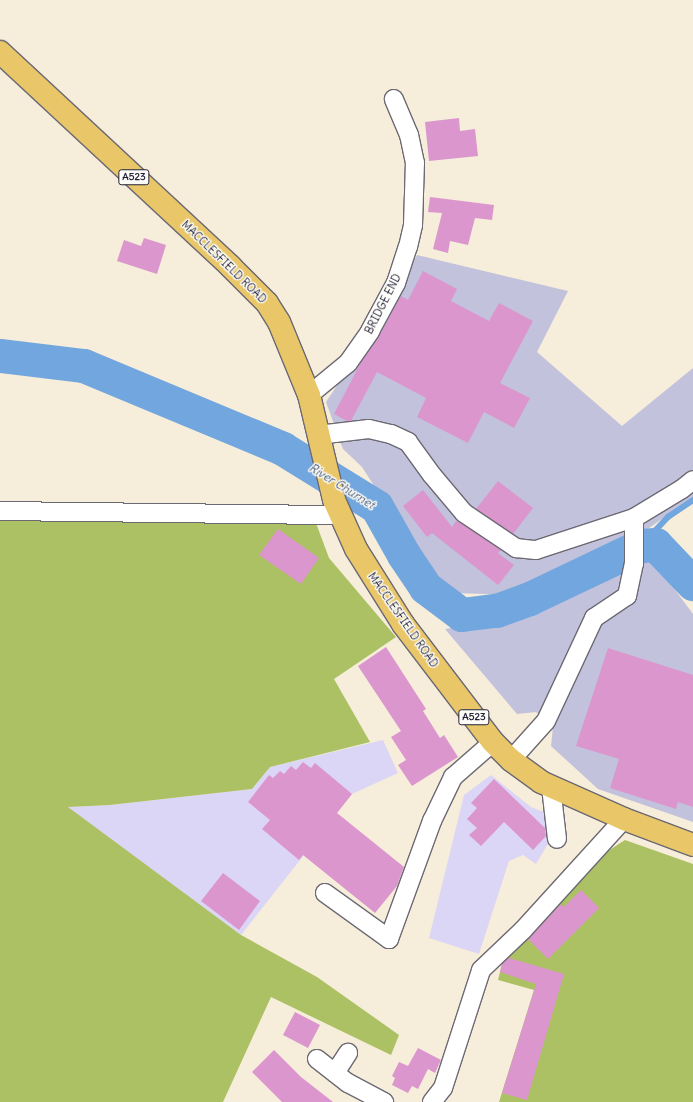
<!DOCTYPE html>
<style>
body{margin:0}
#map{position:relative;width:693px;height:1102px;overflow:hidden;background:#f6edda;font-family:Delius,sans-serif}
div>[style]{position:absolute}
.built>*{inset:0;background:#dcd6f6}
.industrial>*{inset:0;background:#c2c2dc}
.green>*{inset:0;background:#acc064}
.water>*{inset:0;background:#72a6de}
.stream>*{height:5.5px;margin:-2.75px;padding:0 2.75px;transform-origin:2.75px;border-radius:2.75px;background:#72a6de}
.river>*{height:34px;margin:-17px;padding:0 17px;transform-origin:17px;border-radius:17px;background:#72a6de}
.building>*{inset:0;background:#db96ce}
.roads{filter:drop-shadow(1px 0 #6c6973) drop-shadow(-1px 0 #6c6973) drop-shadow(0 1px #6c6973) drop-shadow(0 -1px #6c6973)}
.minor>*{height:18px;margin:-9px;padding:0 9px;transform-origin:9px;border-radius:9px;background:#fff}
.highway>*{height:22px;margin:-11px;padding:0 11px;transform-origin:11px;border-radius:11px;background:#e9c769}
span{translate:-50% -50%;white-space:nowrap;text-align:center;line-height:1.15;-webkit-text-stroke:3px #fdfcf7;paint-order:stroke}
.shield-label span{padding:1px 3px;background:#fdfcf7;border:1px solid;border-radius:3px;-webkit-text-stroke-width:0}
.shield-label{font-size:10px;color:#22223b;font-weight:700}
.street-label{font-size:11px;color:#22223b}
.water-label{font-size:12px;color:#42577c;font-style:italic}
</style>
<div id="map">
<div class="built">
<div style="clip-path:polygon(383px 740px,398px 773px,352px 794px,241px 935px,67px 807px,110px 805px,252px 789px,270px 767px)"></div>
<div style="clip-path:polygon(491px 775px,531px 807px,557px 817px,554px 834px,536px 864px,523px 855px,509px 861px,479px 954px,429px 938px,464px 795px)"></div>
</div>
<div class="industrial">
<div style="clip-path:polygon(417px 255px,568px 291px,537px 352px,622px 426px,693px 368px,693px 497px,642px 533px,520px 595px,452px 593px,405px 534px,362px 467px,343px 449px,326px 402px,372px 333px)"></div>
<div style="clip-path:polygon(650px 556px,693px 614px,693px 822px,598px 789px,551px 746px,553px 727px,536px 712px,517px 714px,445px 629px,507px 619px,572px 593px,628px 560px)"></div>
</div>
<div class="green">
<div style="clip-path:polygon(0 519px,316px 523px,329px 558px,396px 637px,334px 679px,370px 742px,270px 767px,252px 789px,110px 805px,68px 807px,241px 935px,317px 977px,399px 1035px,391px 1055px,271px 997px,223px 1102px,0 1102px)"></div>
<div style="clip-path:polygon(625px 840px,693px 864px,693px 1102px,499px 1102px,534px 990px,498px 980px,504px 956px,608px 851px)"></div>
</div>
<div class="water">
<div style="clip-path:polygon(667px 546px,693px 577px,693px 601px,665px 564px)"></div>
</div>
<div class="stream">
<div style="left:641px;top:546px;width:40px;rotate:-47deg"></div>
<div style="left:668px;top:517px;width:30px;rotate:-34deg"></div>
</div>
<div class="river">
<div style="left:0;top:356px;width:85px;rotate:6.8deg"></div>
<div style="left:84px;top:366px;width:216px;rotate:22.6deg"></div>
<div style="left:283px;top:449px;width:110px;rotate:31.7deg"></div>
<div style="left:377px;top:507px;width:55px;rotate:60.6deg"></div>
<div style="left:404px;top:555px;width:40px;rotate:56deg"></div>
<div style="left:426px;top:588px;width:45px;rotate:36.9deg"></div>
<div style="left:462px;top:615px;width:35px;rotate:-7deg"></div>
<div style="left:497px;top:611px;width:35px;rotate:-20deg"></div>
<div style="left:530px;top:599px;width:123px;rotate:-25.5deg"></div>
<div style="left:641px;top:546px;width:15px;rotate:-4deg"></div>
<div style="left:656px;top:545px;width:54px;rotate:46.5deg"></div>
</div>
<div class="building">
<div style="clip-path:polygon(459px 118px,460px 131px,475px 129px,478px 156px,429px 161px,425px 122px)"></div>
<div style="clip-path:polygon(430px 197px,494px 205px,492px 220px,475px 218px,468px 245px,450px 241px,448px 253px,433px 249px,442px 213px,428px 212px)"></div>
<div style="clip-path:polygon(144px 238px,166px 245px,157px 274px,117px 261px,124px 240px,141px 246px)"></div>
<div style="clip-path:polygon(423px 271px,457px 289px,451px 301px,489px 321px,499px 303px,533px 321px,500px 383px,530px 398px,514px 428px,484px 412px,468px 443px,417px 417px,426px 398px,377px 372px,351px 421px,347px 421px,334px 414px,360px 364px,379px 336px,401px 296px,408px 300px)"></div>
<div style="clip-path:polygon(498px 481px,533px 508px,513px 534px,476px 509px)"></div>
<div style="clip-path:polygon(423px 490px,452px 527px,456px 521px,464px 525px,501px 550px,498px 553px,514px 565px,498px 585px,432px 533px,427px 537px,403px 506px)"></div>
<div style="clip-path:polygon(278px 529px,319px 558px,301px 584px,259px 555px)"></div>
<div style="clip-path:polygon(386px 647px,426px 709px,423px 711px,440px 738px,444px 735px,458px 757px,412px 786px,398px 765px,406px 760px,391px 737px,401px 731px,358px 666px)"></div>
<div style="clip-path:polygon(608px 648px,693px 675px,693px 807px,678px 802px,676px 809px,610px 788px,619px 759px,576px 746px)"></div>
<div style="clip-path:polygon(303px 762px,311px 768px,315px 763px,352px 794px,337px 813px,404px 867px,397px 886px,375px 913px,303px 855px,299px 860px,262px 829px,270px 820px,248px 802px,269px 775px,273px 778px,280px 771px,284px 774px,291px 766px,296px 770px)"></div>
<div style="clip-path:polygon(494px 779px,545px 828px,546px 836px,533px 850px,504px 822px,481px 846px,469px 835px,477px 828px,467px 819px,477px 808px,471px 803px)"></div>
<div style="clip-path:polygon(223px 873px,260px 901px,239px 930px,201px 901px)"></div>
<div style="clip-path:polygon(581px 890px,599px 908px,548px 959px,528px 939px,561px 904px,564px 907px)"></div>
<div style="clip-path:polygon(509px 958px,564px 974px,527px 1100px,502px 1093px,536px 984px,500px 972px,502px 964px)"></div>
<div style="clip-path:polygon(295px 1012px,320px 1025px,308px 1048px,283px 1035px)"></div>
<div style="clip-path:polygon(418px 1048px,441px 1060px,435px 1073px,428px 1069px,418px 1089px,412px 1086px,408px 1093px,392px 1085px,395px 1078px,392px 1076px,399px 1062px,408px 1066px)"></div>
<div style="clip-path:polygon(274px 1050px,301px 1077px,333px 1102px,282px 1102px,252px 1072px)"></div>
</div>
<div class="roads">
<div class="minor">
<div style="left:309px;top:395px;width:50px;rotate:-39.4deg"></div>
<div style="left:348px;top:363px;width:39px;rotate:-55deg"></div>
<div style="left:370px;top:331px;width:55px;rotate:-61.6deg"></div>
<div style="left:396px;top:283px;width:38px;rotate:-72deg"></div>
<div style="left:408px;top:247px;width:23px;rotate:-77deg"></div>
<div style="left:413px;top:225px;width:62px;rotate:-88.2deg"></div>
<div style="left:415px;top:163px;width:29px;rotate:-102deg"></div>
<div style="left:409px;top:135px;width:39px;rotate:-113deg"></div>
<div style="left:318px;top:435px;width:51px;rotate:-6.7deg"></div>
<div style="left:369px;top:429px;width:23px;rotate:13deg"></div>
<div style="left:391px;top:434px;width:19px;rotate:25deg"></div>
<div style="left:408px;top:442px;width:41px;rotate:54deg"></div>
<div style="left:432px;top:475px;width:50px;rotate:49.9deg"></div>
<div style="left:464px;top:513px;width:63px;rotate:33.9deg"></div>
<div style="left:516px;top:548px;width:20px;rotate:6deg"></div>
<div style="left:536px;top:550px;width:103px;rotate:-18.1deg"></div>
<div style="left:634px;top:518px;width:56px;rotate:-31.1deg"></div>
<div style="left:682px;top:489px;width:14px;rotate:-39deg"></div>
<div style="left:0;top:511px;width:340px;rotate:0.7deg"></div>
<div style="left:511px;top:760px;width:52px;rotate:-48.1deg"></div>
<div style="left:546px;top:721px;width:114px;rotate:-65deg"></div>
<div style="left:594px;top:618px;width:40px;rotate:-34deg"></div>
<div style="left:627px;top:596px;width:33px;rotate:-78deg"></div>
<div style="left:634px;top:564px;width:46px;rotate:-90deg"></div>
<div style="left:551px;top:787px;width:52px;rotate:83.4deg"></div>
<div style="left:325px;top:893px;width:79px;rotate:35.7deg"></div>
<div style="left:389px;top:939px;width:126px;rotate:-70deg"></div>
<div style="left:432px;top:821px;width:49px;rotate:-64.5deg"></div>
<div style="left:453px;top:777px;width:53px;rotate:-41.2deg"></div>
<div style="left:317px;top:1059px;width:39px;rotate:38deg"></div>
<div style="left:348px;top:1083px;width:41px;rotate:27.8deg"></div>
<div style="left:335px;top:1073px;width:24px;rotate:-57deg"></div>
<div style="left:432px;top:1102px;width:18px;rotate:-52deg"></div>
<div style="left:443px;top:1088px;width:124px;rotate:-72.1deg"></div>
<div style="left:481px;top:970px;width:58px;rotate:-43.6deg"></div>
<div style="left:523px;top:930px;width:150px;rotate:-47.7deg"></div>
</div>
<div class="highway">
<div style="left:0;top:52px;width:314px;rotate:42.9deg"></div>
<div style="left:230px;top:266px;width:52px;rotate:45deg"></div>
<div style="left:267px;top:303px;width:22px;rotate:58deg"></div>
<div style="left:279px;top:322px;width:79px;rotate:67.7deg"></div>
<div style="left:309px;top:395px;width:108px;rotate:76.6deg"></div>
<div style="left:334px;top:500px;width:54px;rotate:65.8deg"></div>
<div style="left:356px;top:549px;width:89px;rotate:57.9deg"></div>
<div style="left:403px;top:624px;width:148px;rotate:52.7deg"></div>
<div style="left:493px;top:742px;width:25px;rotate:45deg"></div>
<div style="left:511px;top:760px;width:37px;rotate:36deg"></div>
<div style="left:541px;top:782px;width:91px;rotate:24deg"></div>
<div style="left:624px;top:819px;width:74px;rotate:20.6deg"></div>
</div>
</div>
<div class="shield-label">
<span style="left:134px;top:177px">A523</span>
<span style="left:474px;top:717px">A523</span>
</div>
<div class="street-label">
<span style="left:224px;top:262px;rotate:44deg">MACCLESFIELD ROAD</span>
<span style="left:383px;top:304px;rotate:-63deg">BRIDGE END</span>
<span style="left:403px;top:620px;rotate:55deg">MACCLESFIELD ROAD</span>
</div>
<div class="water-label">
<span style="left:342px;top:486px;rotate:32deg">River Churnet</span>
</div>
</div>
